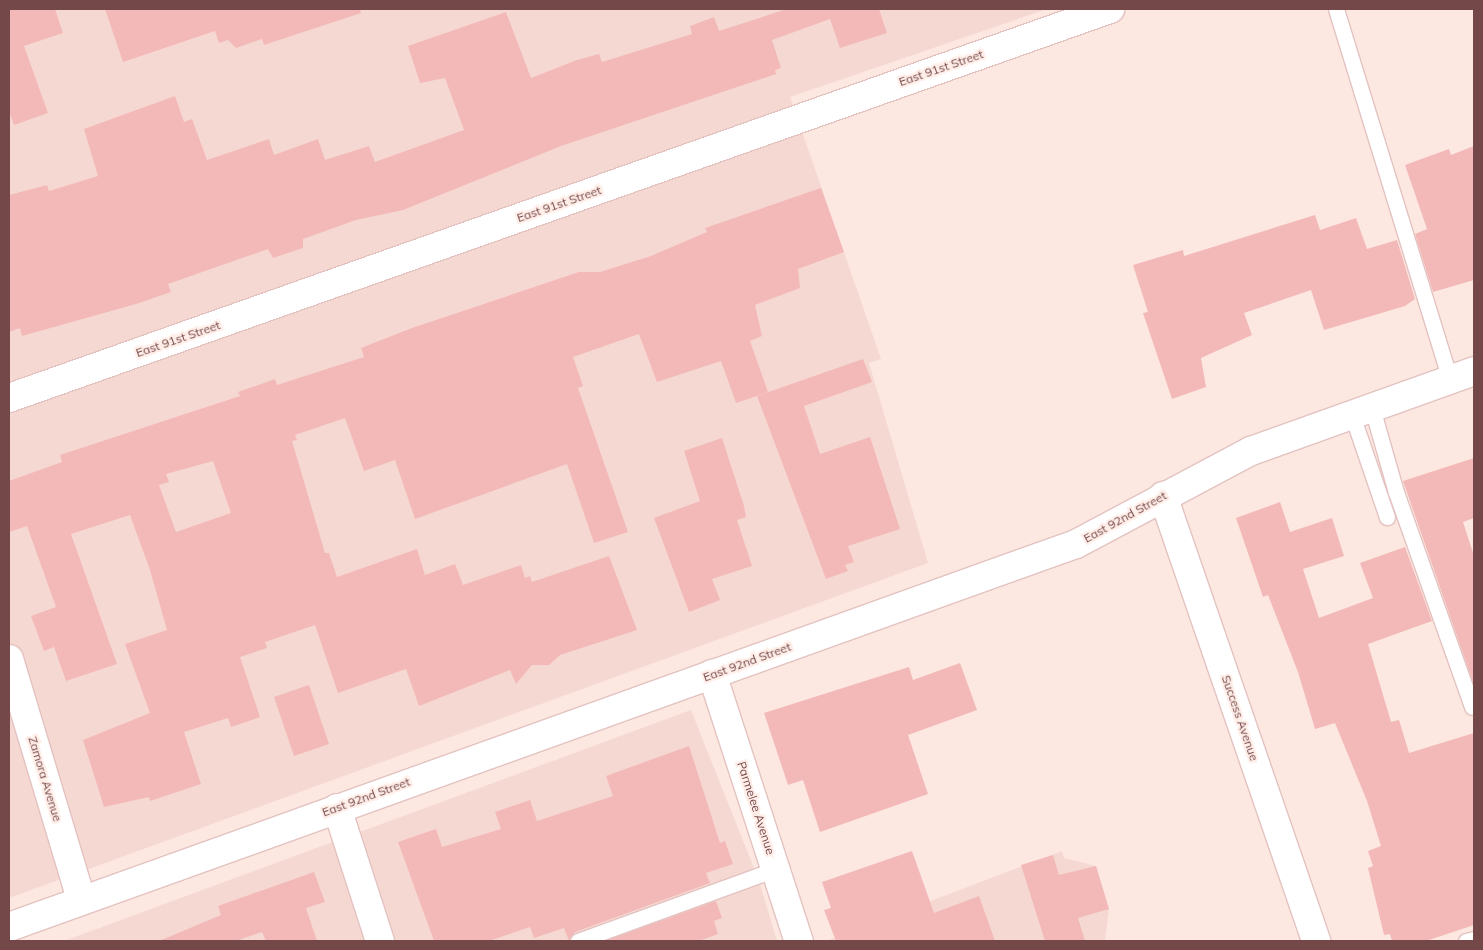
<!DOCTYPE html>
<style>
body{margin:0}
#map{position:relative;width:1483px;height:950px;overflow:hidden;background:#fde7e1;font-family:Mulish,sans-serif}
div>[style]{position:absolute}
.residential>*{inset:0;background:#f6d8d2}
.building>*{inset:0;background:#f3b9b8}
.roads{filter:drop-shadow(1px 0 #e3c2c0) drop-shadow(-1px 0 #e3c2c0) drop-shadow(0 1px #e3c2c0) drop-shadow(0 -1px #e3c2c0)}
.lane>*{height:15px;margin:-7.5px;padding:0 7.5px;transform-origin:7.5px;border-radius:7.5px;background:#fff}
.street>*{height:28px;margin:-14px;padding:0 14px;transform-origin:14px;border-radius:14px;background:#fff}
.secondary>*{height:28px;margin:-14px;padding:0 14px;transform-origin:14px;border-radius:14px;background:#fff}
span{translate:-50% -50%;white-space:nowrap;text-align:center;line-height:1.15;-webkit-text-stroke:4.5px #ffede7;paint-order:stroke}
.street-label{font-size:12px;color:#744749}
.frame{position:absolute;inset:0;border:10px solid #744749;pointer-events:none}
</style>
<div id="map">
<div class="residential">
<div style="clip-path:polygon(9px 9px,1047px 9px,790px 97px,881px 359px,869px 363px,928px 563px,9px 898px)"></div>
<div style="clip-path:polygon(691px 710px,759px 881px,777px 941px,64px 941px)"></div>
<div style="clip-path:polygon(1062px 851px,1064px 858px,1096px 866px,1109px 909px,1105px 941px,826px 941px)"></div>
</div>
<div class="building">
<div style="clip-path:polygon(9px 9px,55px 9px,63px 33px,24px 46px,48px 113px,14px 125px,9px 111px)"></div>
<div style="clip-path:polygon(105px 9px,360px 9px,361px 13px,264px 45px,262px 39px,236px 48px,228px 40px,219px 43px,215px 31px,123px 62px)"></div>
<div style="clip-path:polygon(787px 9px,879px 9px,887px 33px,840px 48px,830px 19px,772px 40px,781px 68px,775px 70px,776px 74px,561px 146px,403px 210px,356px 220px,303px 239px,303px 248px,273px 258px,268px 249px,168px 284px,171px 292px,136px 304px,22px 336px,20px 328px,9px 332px,9px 195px,47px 185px,49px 191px,98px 176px,84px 129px,175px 96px,184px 122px,192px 119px,207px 160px,269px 139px,274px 155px,318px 139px,325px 160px,369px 146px,375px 162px,464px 130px,445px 78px,420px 83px,408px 46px,506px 12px,531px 78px,577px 60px,599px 54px,602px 62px,692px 34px,690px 26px,714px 17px,719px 31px)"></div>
<div style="clip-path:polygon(1474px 146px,1474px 280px,1433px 292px,1415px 234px,1427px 229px,1405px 165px,1449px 149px,1451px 155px)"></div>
<div style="clip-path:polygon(evenodd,821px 188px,844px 252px,798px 269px,800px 288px,755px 305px,762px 336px,750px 341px,768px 392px,736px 403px,721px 361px,657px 382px,639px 334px,573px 357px,583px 386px,578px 388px,628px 532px,594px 543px,567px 464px,415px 519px,395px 460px,364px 471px,345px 418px,295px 435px,297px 440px,292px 441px,325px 553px,329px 553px,337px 577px,417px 549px,425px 575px,455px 564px,463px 585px,521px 565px,525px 578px,530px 576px,532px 582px,609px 556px,637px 630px,560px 655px,549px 665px,532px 665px,516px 684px,510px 670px,419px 706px,406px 669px,338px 693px,315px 625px,265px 642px,267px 648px,240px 657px,260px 717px,231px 727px,228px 718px,184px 732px,201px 784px,150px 801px,149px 797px,104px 807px,83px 740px,150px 713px,125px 644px,167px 630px,150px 570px,130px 515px,71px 534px,117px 664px,66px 681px,54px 647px,44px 651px,31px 616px,56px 607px,27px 526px,9px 532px,9px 481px,62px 462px,60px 455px,240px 396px,238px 392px,275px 379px,277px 385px,364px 357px,361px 348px,412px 328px,579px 272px,600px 272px,651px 256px,707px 232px,705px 228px,821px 188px,213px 461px,231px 513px,176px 532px,159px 485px,169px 482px,166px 474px,213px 461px)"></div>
<div style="clip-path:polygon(1315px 215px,1320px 230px,1356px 218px,1367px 249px,1397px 240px,1415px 299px,1405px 306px,1324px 330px,1311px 290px,1244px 313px,1252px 335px,1201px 358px,1206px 387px,1172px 399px,1143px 313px,1148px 312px,1133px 265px,1183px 250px,1184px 256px)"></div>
<div style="clip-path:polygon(863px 359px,872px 382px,804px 406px,820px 454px,870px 437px,900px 529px,848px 546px,854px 562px,845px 565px,848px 571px,826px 579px,757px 396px)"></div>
<div style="clip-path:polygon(722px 438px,744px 506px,746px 517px,737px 520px,752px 566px,712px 579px,720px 600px,689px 612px,654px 518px,700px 501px,684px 451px)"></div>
<div style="clip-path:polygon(1474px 458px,1474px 518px,1463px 522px,1474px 556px,1474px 685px,1403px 481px)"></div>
<div style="clip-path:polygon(1280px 502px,1290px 532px,1332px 518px,1344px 556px,1303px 569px,1319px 618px,1373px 598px,1360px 563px,1405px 547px,1432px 621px,1368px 644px,1391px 722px,1399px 720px,1409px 753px,1474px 733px,1474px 925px,1426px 941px,1392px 941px,1390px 934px,1384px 935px,1368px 868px,1373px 866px,1368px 851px,1381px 846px,1367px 801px,1335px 723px,1315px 729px,1298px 672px,1268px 595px,1263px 597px,1236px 518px)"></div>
<div style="clip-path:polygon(960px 663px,977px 710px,908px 735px,928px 794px,820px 832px,803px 780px,788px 785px,764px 713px,909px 667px,913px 680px)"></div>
<div style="clip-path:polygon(309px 685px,329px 744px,294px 756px,274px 697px)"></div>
<div style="clip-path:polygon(689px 746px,720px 843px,725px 841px,733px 864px,706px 873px,710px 883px,575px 932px,569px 941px,564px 928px,534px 938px,530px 927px,489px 941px,434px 941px,398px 842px,436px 829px,442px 847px,501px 829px,495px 812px,530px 800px,537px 821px,613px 796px,606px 776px)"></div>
<div style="clip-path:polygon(912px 851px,934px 913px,979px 896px,995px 941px,836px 941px,824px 910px,831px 908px,822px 882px)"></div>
<div style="clip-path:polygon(1053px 855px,1059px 875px,1096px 866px,1109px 909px,1078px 918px,1085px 941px,1045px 941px,1021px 865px)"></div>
<div style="clip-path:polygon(314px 872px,325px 902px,306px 908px,317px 941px,266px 941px,262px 932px,236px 941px,159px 941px,221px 915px,218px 906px)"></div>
<div style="clip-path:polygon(716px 901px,722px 918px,714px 921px,718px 934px,699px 941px,605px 941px)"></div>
</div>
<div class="roads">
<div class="lane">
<div style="left:1336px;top:9px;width:388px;rotate:72.9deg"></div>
<div style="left:1372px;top:408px;width:87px;rotate:74.1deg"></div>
<div style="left:1396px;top:492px;width:228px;rotate:70.5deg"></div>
<div style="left:1352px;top:415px;width:108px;rotate:71.1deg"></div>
<div style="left:578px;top:941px;width:211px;rotate:-20deg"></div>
<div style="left:1466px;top:941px;width:8px;rotate:-14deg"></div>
</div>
<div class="street">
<div style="left:9px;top:398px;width:1168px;rotate:-19.46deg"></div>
<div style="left:1163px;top:496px;width:471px;rotate:71deg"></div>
<div style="left:9px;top:659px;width:251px;rotate:73.3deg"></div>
<div style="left:712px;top:674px;width:281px;rotate:72deg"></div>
<div style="left:337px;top:808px;width:140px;rotate:72.1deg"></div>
</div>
<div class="secondary">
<div style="left:9px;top:927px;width:1134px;rotate:-19.75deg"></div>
<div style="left:1076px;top:544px;width:198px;rotate:-28deg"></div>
<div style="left:1251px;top:451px;width:237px;rotate:-19.7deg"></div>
</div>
</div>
<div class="street-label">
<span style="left:941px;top:68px;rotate:-19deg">East 91st Street</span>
<span style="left:559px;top:204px;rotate:-19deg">East 91st Street</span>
<span style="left:178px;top:339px;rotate:-19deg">East 91st Street</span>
<span style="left:1125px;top:517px;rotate:-29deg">East 92nd Street</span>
<span style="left:747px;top:662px;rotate:-20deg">East 92nd Street</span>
<span style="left:1240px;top:718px;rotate:71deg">Success Avenue</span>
<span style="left:45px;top:779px;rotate:73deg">Zamora Avenue</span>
<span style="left:366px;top:797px;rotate:-20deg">East 92nd Street</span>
<span style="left:756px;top:808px;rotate:72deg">Parmelee Avenue</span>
</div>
<div class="frame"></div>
</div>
